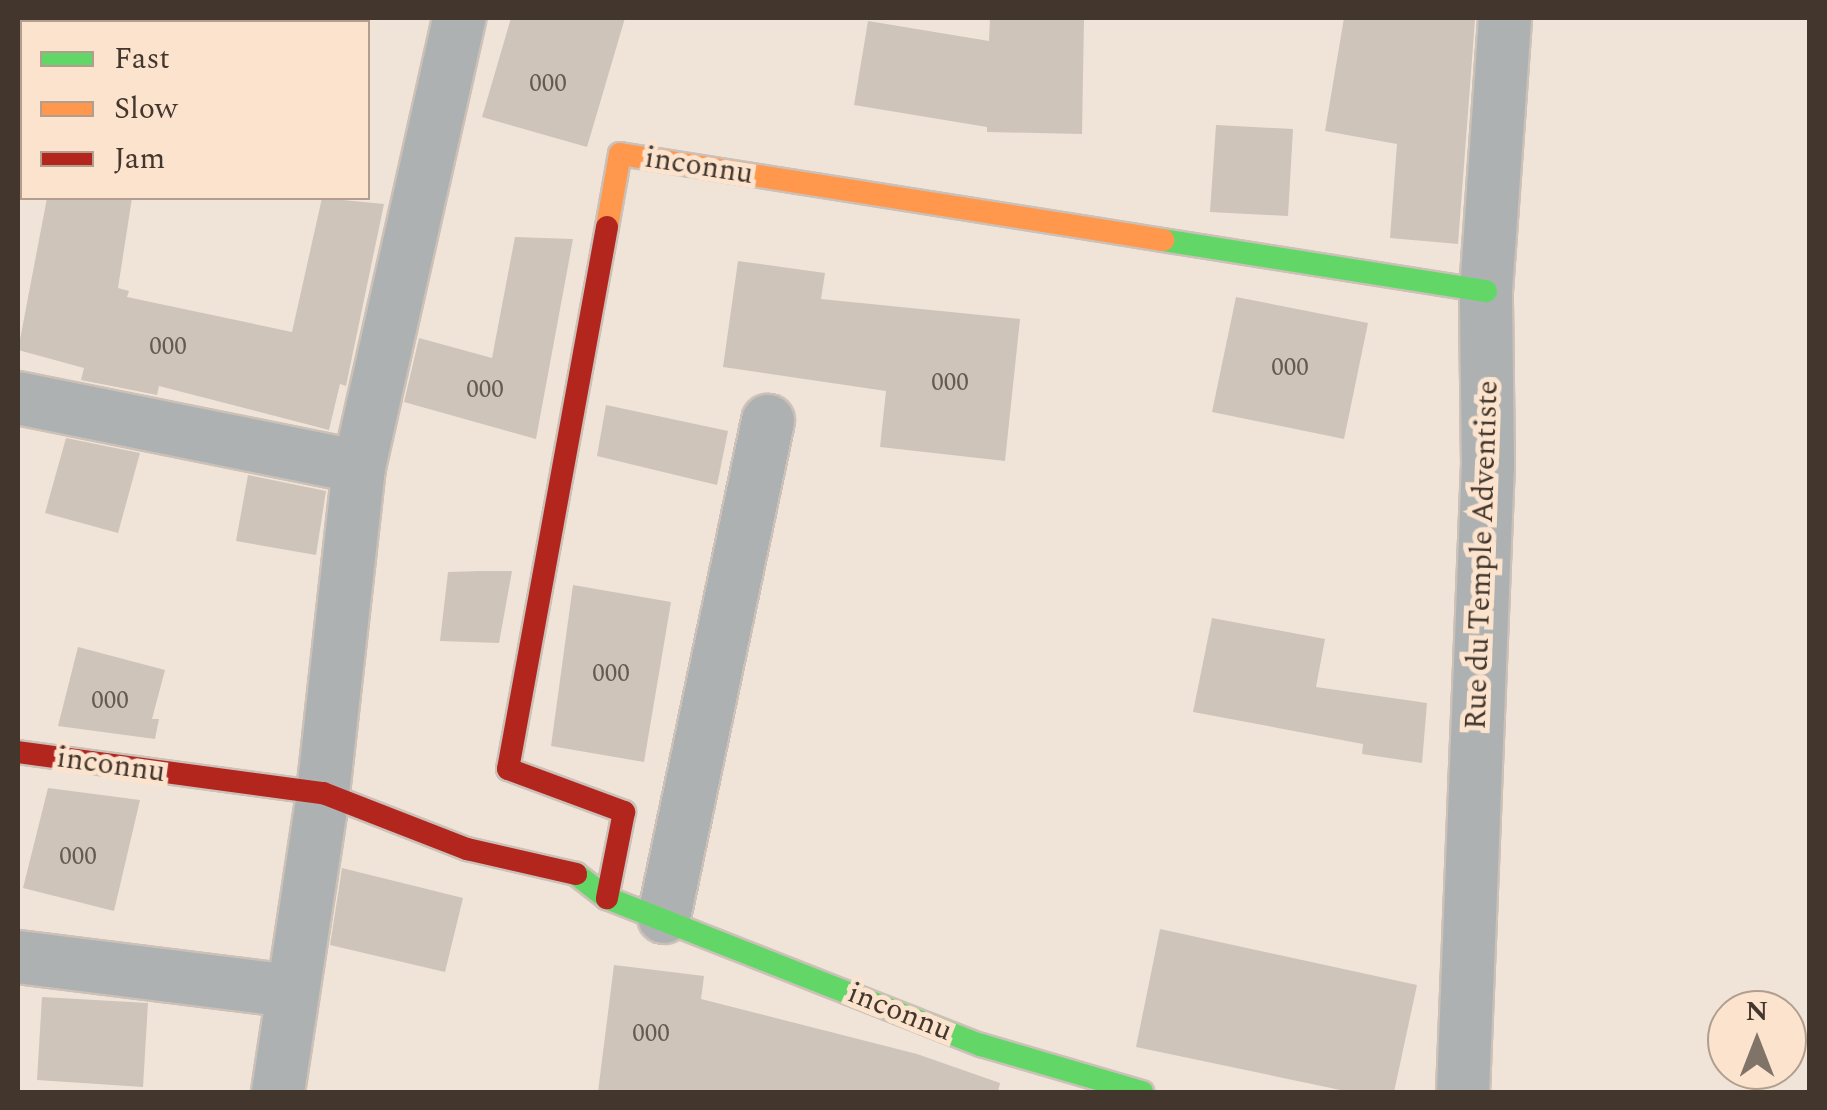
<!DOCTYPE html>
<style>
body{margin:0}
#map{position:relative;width:1827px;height:1110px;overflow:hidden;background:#f0e4d8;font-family:Spectral,serif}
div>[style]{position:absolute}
.building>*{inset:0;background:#cec4ba}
.roads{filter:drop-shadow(2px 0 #ccc1b8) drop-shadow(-2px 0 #ccc1b8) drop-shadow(0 2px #ccc1b8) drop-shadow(0 -2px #ccc1b8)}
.street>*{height:52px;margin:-26px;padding:0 26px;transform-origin:26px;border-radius:26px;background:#adb1b1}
.fast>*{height:22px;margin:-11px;padding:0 11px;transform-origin:11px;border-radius:11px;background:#63d668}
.slow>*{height:22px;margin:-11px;padding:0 11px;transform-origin:11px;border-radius:11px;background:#ff974d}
.jam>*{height:22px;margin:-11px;padding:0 11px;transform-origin:11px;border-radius:11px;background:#b3261e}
span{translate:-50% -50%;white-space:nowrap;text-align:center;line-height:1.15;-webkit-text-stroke:10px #fbe3ce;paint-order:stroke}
.number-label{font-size:25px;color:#665a50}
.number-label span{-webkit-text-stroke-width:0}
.street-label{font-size:30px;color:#43372d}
.frame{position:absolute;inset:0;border:20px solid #43372d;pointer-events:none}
.legend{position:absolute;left:20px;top:20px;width:350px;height:180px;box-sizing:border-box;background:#fbe3ce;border:2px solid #b19e8e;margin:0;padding:12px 18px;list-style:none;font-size:30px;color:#43372d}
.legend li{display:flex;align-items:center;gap:20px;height:50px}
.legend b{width:50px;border:2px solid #b19e8e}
.north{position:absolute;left:1707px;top:990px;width:100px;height:100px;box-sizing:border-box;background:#fbe3ce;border:2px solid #b19e8e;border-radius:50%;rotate:0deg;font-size:28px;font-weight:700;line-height:40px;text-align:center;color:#43372d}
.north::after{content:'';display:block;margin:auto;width:35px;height:45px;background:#807469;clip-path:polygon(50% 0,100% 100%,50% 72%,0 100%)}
</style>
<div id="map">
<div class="building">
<div style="clip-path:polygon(511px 18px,625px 18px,587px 147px,482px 117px)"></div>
<div style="clip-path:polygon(990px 18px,1084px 18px,1082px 134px,987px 132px,987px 127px,854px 105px,868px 21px,989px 41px)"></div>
<div style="clip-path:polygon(1344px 18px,1475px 20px,1458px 244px,1390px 238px,1397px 144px,1325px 131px)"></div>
<div style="clip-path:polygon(1216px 125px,1293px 129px,1288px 216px,1210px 212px)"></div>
<div style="clip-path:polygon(47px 198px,132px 198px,118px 288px,129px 291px,127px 297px,292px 332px,322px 198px,384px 204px,346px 386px,340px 384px,329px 430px,159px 386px,157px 395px,81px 380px,84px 368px,18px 350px)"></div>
<div style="clip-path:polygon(515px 237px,573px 239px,536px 439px,404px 402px,419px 338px,492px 358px)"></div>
<div style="clip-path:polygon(738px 261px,825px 273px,821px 299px,1020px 319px,1005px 461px,880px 447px,886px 391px,723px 367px)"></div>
<div style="clip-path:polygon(1236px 297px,1368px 323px,1344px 439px,1212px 412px)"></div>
<div style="clip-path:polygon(606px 405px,728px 431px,717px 485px,597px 456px)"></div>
<div style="clip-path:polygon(66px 438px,140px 453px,118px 533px,45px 513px)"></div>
<div style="clip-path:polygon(248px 475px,326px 491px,316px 555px,236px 541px)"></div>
<div style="clip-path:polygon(481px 571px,512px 571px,499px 643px,440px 641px,448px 572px)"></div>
<div style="clip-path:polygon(573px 585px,671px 602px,644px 762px,551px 746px)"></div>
<div style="clip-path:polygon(1212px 618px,1325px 639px,1316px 687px,1427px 703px,1422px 763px,1362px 754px,1363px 744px,1193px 712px)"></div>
<div style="clip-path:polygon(78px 647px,165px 670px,152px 719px,159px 719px,155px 739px,58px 726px)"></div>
<div style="clip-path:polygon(48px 788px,140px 800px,114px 911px,23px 888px)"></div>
<div style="clip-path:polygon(342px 868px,463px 898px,445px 972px,330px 945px)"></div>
<div style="clip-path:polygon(1160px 929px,1417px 985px,1394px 1092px,1350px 1092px,1136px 1047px)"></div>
<div style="clip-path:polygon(614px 965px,704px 976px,701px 999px,917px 1054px,1000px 1083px,998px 1092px,598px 1092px)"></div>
<div style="clip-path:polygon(42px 997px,148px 1003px,143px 1087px,37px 1080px)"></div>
</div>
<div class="roads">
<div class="street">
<div style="left:18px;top:398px;width:348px;rotate:11.4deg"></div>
<div style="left:664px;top:917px;width:507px;rotate:-78.16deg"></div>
<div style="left:18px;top:957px;width:275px;rotate:7.1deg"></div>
<div style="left:278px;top:1092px;width:302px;rotate:-81.4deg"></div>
<div style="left:323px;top:793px;width:328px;rotate:-83.7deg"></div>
<div style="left:359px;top:467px;width:460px;rotate:-77.4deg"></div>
<div style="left:1463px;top:1092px;width:627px;rotate:-87.72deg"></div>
<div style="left:1488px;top:465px;width:174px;rotate:-90.7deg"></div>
<div style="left:1486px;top:291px;width:274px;rotate:-86deg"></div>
</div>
<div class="fast">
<div style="left:1163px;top:240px;width:327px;rotate:9deg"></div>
<div style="left:576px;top:874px;width:39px;rotate:38deg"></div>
<div style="left:607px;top:898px;width:402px;rotate:21.5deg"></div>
<div style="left:981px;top:1045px;width:168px;rotate:16.3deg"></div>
</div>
<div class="slow">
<div style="left:607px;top:227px;width:74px;rotate:-79.9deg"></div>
<div style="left:620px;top:154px;width:550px;rotate:9deg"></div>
</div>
<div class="jam">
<div style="left:607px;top:227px;width:551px;rotate:100.35deg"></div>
<div style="left:508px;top:769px;width:124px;rotate:20.3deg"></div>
<div style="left:624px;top:812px;width:88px;rotate:101.2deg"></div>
<div style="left:18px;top:752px;width:308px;rotate:7.7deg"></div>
<div style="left:323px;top:793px;width:155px;rotate:21.3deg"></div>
<div style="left:467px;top:849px;width:112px;rotate:12.9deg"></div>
</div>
</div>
<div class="number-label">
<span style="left:548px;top:84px">000</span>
<span style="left:168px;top:347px">000</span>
<span style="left:1290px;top:368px">000</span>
<span style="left:950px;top:383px">000</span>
<span style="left:485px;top:390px">000</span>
<span style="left:611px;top:674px">000</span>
<span style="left:110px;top:701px">000</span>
<span style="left:78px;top:857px">000</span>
<span style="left:651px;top:1034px">000</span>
</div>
<div class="street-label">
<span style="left:699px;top:166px;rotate:9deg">inconnu</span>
<span style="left:1482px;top:555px;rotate:-88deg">Rue du Temple Adventiste</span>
<span style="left:111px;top:765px;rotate:8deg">inconnu</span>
<span style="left:900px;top:1012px;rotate:22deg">inconnu</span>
</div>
<div class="frame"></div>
<ul class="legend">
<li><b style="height:12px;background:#63d668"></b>Fast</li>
<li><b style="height:12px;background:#ff974d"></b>Slow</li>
<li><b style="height:12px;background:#b3261e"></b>Jam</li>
</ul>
<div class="north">N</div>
</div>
